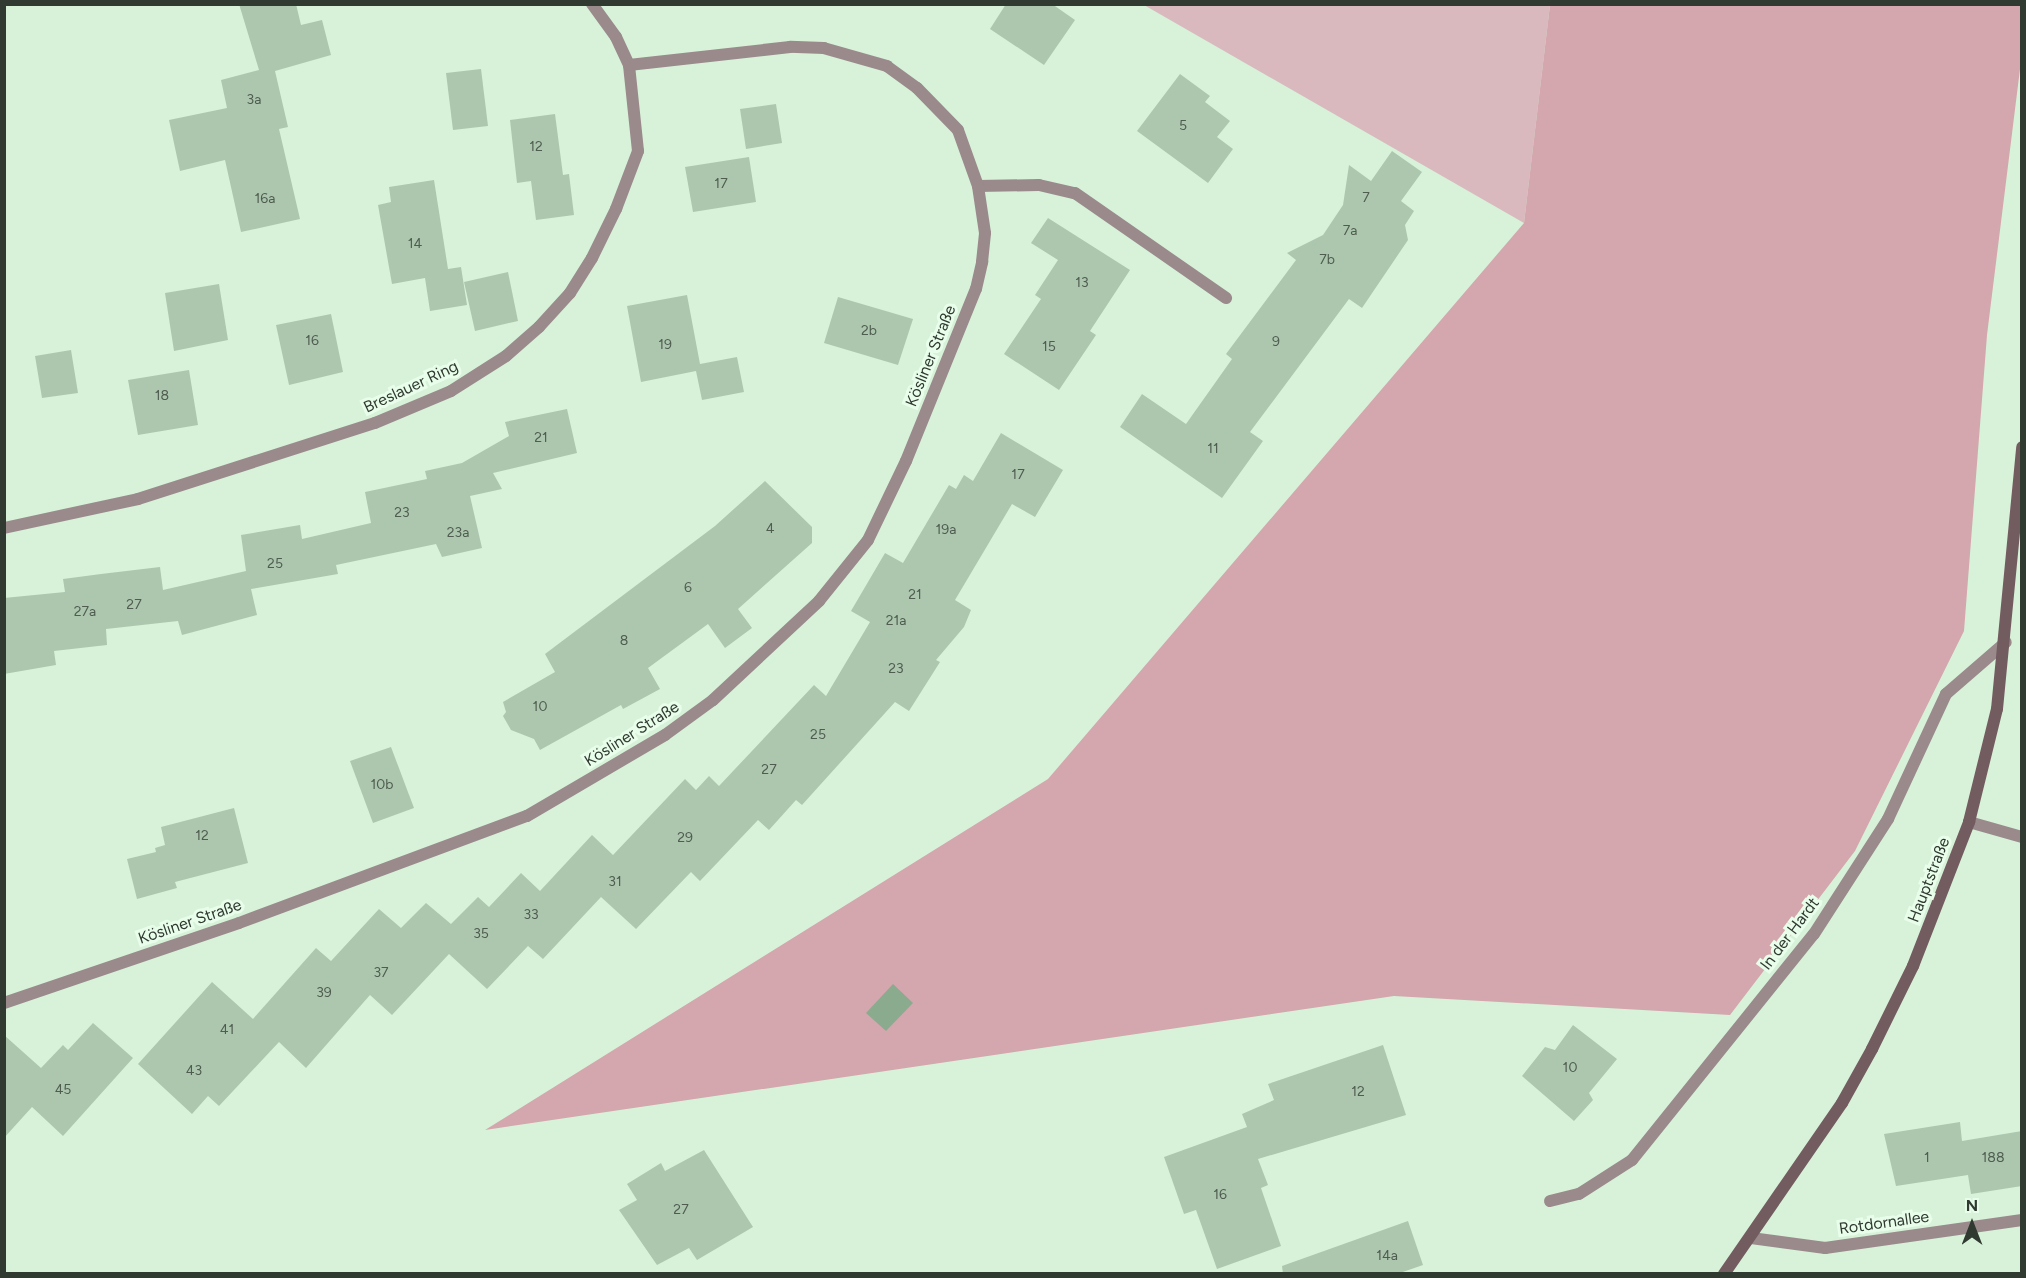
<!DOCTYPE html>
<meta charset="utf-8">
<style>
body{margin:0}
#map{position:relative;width:2026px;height:1278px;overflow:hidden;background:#d7f2d9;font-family:Figtree,sans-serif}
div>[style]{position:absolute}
.green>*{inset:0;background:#d9b9be}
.forest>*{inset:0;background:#d4a6ad}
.water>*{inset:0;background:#8bab8e}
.building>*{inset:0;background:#adc7af}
.street>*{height:12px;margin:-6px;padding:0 6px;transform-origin:6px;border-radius:6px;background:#9a8a8c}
.secondary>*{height:12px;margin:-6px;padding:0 6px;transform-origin:6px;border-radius:6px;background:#735c60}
span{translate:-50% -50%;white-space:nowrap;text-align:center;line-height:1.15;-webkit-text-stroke:6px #e8feea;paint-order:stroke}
.number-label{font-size:14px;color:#4f5d50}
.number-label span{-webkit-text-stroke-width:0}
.street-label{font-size:16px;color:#303a31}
.frame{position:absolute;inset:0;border:6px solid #303a31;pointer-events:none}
.north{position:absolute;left:1942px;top:1194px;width:60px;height:60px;-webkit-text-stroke:4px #e8feea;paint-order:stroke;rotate:0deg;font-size:16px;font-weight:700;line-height:24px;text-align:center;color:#303a31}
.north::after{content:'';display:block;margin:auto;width:21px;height:27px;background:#303a31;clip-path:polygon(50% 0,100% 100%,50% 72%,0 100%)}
</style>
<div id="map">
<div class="green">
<div style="clip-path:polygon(1144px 5px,1550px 5px,1524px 223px)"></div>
</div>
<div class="forest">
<div style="clip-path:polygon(1550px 5px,2021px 5px,2021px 61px,1987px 335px,1964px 631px,1855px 851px,1730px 1015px,1394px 996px,485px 1130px,1048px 779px,1524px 223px)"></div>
</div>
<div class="water">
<div style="clip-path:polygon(893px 984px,913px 1003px,886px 1031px,866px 1013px)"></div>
</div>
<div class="building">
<div style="clip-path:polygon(239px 4px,296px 4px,301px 25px,322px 20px,331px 55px,275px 71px,288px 127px,279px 129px,300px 219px,241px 232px,225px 160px,180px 171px,169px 120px,227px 108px,221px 80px,259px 70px)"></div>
<div style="clip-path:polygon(1006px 4px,1052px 4px,1075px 20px,1044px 65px,990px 29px)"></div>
<div style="clip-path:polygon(481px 69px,488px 126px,453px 130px,446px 73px)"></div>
<div style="clip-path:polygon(1180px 74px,1210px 96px,1205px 102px,1230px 121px,1217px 137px,1233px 149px,1208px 183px,1137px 131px)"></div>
<div style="clip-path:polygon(776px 104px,782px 143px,746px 149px,740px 109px)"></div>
<div style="clip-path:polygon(555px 114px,563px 175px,569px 174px,574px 215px,536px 220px,531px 181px,517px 183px,510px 120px)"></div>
<div style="clip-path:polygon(1392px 151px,1422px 172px,1401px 201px,1414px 211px,1405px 225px,1408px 240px,1362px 308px,1349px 299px,1250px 432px,1263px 441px,1222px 498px,1120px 427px,1142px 394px,1186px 424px,1232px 359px,1226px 354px,1296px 260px,1287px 253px,1323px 235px,1343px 205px,1349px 165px,1371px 181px)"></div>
<div style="clip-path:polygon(749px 157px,756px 202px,693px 212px,685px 167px)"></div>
<div style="clip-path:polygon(434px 180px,448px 269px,461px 267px,467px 305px,430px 311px,425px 278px,392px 284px,378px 205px,391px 202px,389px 187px)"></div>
<div style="clip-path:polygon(1048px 218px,1130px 270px,1090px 331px,1096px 335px,1059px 390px,1004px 354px,1041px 299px,1035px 295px,1058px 260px,1031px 243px)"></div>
<div style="clip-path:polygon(508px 272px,518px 321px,475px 331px,464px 282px)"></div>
<div style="clip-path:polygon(219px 284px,228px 340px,174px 351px,165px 293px)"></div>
<div style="clip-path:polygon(687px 295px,700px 364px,737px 357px,744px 392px,702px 400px,696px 371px,641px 382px,627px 306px)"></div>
<div style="clip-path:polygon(838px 297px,913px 319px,898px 365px,824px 343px)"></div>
<div style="clip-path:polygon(331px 314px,343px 372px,289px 385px,276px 325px)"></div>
<div style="clip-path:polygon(71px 350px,78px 393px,42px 398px,35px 356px)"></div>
<div style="clip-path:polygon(189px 370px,198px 425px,138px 435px,128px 380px)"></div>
<div style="clip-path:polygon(567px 409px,577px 453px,493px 473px,502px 489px,470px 496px,482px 548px,442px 557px,436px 544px,336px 565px,338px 574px,251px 589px,257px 615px,182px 635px,178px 621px,106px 629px,107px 645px,54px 651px,56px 665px,4px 674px,4px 598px,65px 592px,63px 579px,101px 574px,160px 567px,163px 590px,246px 571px,241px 535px,300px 525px,302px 539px,371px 523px,365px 492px,427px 479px,425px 471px,462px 463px,509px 436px,505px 422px)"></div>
<div style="clip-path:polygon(1001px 433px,1063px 470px,1035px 517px,1012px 504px,955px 600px,971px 610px,964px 627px,936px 660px,940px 662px,909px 711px,895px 702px,802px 805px,796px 800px,769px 830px,758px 820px,700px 881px,691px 872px,636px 929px,601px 897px,543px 959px,528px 946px,487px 989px,449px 954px,392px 1015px,370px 995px,306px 1068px,279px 1042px,219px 1106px,208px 1096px,192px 1114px,138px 1064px,212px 982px,253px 1019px,316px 948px,331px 961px,379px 909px,401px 928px,426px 903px,451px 924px,478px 897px,489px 907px,521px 873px,540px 891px,592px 835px,613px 855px,685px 779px,696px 790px,709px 776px,719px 786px,814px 685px,826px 696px,870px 622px,851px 611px,885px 553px,903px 563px,949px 485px,956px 489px,964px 475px,973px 481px)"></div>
<div style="clip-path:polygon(765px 481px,812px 527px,812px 543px,738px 609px,752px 628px,725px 648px,708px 624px,648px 668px,660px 689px,623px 709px,621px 705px,540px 750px,534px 739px,511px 730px,503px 716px,506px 712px,503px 702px,555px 672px,545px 654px,715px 526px)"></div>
<div style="clip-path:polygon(391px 747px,414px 808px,373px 823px,350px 761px)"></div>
<div style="clip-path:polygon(234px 808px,248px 863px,175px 882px,177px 888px,137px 899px,127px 859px,156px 852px,155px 848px,165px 845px,161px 827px)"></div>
<div style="clip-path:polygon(93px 1023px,133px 1058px,63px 1136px,32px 1107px,4px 1138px,4px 1035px,41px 1068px,63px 1045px,68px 1050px)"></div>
<div style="clip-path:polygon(1573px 1025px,1617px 1059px,1589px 1093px,1593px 1100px,1574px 1121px,1522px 1076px,1545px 1047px,1555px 1050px)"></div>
<div style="clip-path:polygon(1383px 1045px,1406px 1115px,1258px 1159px,1268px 1185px,1261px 1188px,1281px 1246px,1217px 1269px,1196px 1210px,1184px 1214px,1164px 1157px,1247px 1127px,1242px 1114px,1274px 1100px,1268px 1084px)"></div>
<div style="clip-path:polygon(1960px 1122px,1962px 1141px,2022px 1131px,2022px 1186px,1971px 1194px,1968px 1175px,1896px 1186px,1884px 1134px)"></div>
<div style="clip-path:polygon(704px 1150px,753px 1227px,697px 1260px,689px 1248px,657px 1265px,619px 1210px,637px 1200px,627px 1184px,661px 1163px,665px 1171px)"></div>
<div style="clip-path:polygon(1408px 1221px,1423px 1265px,1397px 1274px,1283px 1274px,1282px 1266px)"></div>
</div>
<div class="street">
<div style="left:978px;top:186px;width:61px;rotate:-0.9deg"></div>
<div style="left:1039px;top:185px;width:37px;rotate:13deg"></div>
<div style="left:1075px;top:193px;width:184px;rotate:34.8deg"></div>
<div style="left:4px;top:528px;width:137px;rotate:-12.2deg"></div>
<div style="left:138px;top:499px;width:249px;rotate:-17.8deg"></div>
<div style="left:375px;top:423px;width:82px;rotate:-22.8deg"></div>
<div style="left:451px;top:391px;width:65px;rotate:-32.5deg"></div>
<div style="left:506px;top:356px;width:44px;rotate:-41.3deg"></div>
<div style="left:539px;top:327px;width:46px;rotate:-47.6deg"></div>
<div style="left:570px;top:293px;width:41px;rotate:-57.8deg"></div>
<div style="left:592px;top:258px;width:55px;rotate:-63.9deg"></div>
<div style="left:616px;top:209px;width:62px;rotate:-69.2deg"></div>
<div style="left:638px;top:151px;width:86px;rotate:-96deg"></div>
<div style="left:629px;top:65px;width:31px;rotate:-115deg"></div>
<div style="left:616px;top:37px;width:41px;rotate:-126deg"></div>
<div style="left:1969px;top:822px;width:55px;rotate:15.8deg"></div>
<div style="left:4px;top:1003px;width:248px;rotate:-18.8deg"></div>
<div style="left:239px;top:923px;width:307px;rotate:-20.4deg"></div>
<div style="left:527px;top:816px;width:160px;rotate:-30.4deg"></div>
<div style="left:665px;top:735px;width:59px;rotate:-36.1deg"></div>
<div style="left:713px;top:700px;width:145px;rotate:-43deg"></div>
<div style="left:819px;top:601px;width:78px;rotate:-51.2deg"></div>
<div style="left:868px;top:540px;width:88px;rotate:-64.3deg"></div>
<div style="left:906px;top:461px;width:186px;rotate:-67.9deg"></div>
<div style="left:976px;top:289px;width:28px;rotate:-77deg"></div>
<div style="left:982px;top:262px;width:29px;rotate:-84deg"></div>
<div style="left:985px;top:233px;width:48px;rotate:-98.5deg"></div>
<div style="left:978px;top:186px;width:59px;rotate:-109.7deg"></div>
<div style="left:958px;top:130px;width:59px;rotate:-134.3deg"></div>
<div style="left:917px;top:88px;width:37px;rotate:-144deg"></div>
<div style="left:887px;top:66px;width:66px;rotate:-164.1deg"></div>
<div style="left:824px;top:48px;width:34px;rotate:-178deg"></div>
<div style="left:790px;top:47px;width:162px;rotate:173.6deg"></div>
<div style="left:1550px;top:1201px;width:30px;rotate:-14deg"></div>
<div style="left:1579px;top:1194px;width:63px;rotate:-32.7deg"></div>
<div style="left:1632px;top:1160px;width:290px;rotate:-51.2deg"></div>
<div style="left:1814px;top:934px;width:137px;rotate:-57.2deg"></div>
<div style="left:1888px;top:819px;width:138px;rotate:-65.1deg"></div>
<div style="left:1946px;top:694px;width:79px;rotate:-40.9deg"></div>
<div style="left:1751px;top:1238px;width:75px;rotate:7.7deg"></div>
<div style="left:1825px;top:1248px;width:199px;rotate:-8.1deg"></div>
</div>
<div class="secondary">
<div style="left:1724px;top:1274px;width:208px;rotate:-55.4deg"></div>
<div style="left:1842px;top:1103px;width:62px;rotate:-60.9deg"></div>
<div style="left:1872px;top:1049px;width:93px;rotate:-63.7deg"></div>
<div style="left:1913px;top:966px;width:155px;rotate:-68.7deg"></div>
<div style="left:1969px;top:822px;width:116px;rotate:-76.1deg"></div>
<div style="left:1997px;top:709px;width:263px;rotate:-84.5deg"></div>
</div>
<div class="number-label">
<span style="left:254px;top:100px">3a</span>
<span style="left:1183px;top:126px">5</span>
<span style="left:536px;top:147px">12</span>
<span style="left:721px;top:184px">17</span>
<span style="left:1366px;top:198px">7</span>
<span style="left:265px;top:199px">16a</span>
<span style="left:1350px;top:231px">7a</span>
<span style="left:415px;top:244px">14</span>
<span style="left:1327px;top:260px">7b</span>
<span style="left:1082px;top:283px">13</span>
<span style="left:869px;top:331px">2b</span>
<span style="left:312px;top:341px">16</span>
<span style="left:1276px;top:342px">9</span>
<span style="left:665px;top:345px">19</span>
<span style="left:1049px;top:347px">15</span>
<span style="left:162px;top:396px">18</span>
<span style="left:541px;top:438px">21</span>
<span style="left:1213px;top:449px">11</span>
<span style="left:1018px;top:475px">17</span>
<span style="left:402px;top:513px">23</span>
<span style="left:770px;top:529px">4</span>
<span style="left:946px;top:530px">19a</span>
<span style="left:458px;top:533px">23a</span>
<span style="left:275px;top:564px">25</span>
<span style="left:688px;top:588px">6</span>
<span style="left:915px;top:595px">21</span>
<span style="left:134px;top:605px">27</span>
<span style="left:85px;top:612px">27a</span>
<span style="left:896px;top:621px">21a</span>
<span style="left:624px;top:641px">8</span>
<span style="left:896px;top:669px">23</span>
<span style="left:540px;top:707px">10</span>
<span style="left:818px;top:735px">25</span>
<span style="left:769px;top:770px">27</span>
<span style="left:382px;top:785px">10b</span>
<span style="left:202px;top:836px">12</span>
<span style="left:685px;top:838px">29</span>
<span style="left:615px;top:882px">31</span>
<span style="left:531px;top:915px">33</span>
<span style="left:481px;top:934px">35</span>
<span style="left:381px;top:973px">37</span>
<span style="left:324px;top:993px">39</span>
<span style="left:227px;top:1030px">41</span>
<span style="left:1570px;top:1068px">10</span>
<span style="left:194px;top:1071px">43</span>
<span style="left:63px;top:1090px">45</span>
<span style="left:1358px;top:1092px">12</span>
<span style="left:1927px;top:1158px">1</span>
<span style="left:1993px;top:1158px">188</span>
<span style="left:1220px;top:1195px">16</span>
<span style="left:681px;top:1210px">27</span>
<span style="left:1387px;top:1256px">14a</span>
</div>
<div class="street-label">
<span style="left:931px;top:356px;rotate:-68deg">Kösliner Straße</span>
<span style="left:411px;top:387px;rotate:-25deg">Breslauer Ring</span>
<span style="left:632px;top:734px;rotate:-32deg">Kösliner Straße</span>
<span style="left:1929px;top:880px;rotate:-69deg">Hauptstraße</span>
<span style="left:190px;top:922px;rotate:-19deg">Kösliner Straße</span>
<span style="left:1790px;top:934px;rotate:-53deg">In der Hardt</span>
<span style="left:1884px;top:1223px;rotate:-8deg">Rotdornallee</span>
</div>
<div class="frame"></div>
<div class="north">N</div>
</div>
